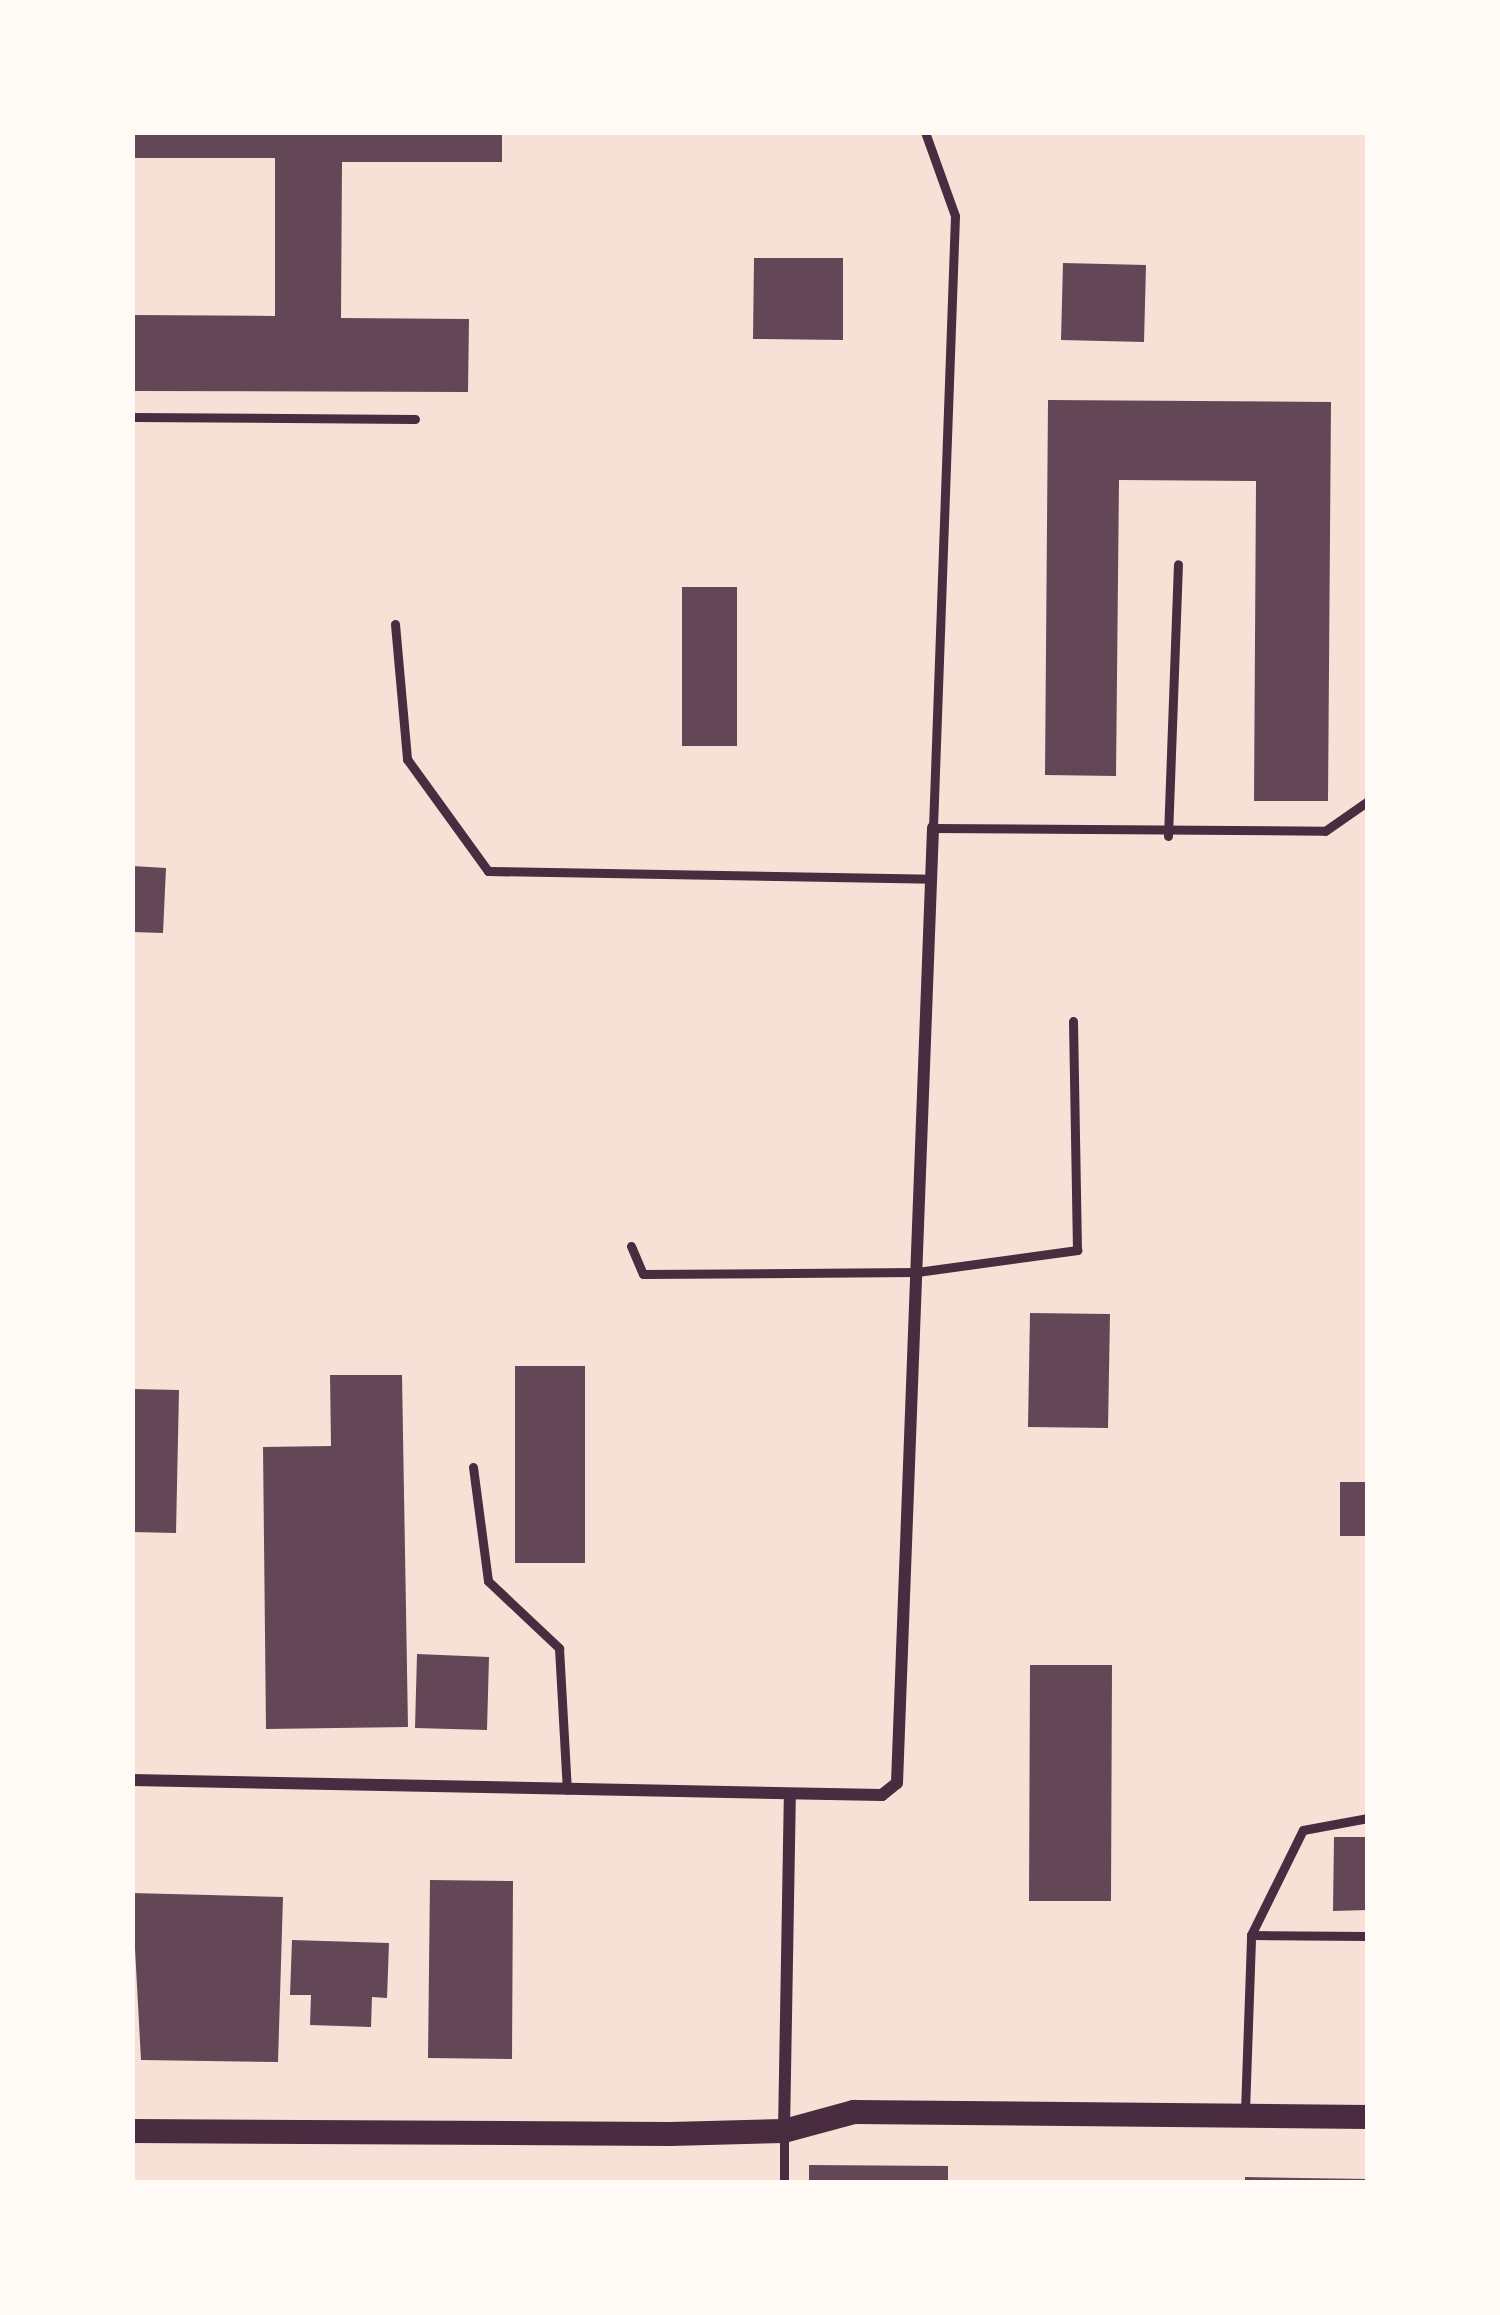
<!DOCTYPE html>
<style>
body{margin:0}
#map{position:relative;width:1500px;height:2315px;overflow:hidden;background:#f7e1d7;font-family:Roboto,sans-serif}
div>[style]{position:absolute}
.building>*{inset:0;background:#644757}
.service>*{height:9px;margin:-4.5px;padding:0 4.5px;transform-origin:4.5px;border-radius:4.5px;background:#4a2c40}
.minor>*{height:12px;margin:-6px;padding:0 6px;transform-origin:6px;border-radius:6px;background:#4a2c40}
.secondary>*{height:24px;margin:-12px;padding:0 12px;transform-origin:12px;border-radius:12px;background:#4a2c40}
span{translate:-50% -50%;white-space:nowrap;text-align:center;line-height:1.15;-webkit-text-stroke:12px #fffaf5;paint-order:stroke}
.frame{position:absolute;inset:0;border:135px solid #fffaf5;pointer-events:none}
</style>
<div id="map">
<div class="building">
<div style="clip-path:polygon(132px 132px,502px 132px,502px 162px,342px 162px,341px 318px,469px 319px,468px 392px,132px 391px,132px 315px,275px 316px,275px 158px,132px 158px)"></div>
<div style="clip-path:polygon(754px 258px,843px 258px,843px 340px,753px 339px)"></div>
<div style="clip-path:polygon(1063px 263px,1146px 265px,1144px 342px,1061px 340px)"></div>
<div style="clip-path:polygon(1048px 400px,1331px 402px,1328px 801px,1254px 801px,1256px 481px,1119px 480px,1116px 776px,1045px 775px)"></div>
<div style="clip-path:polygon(682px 587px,737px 587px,737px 746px,682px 746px)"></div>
<div style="clip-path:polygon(132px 866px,166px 868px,163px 933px,132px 932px)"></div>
<div style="clip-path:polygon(1030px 1313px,1110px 1314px,1108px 1428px,1028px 1427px)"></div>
<div style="clip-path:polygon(515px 1366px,585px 1366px,585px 1563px,515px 1563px)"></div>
<div style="clip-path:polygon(330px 1375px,402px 1375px,408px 1727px,266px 1729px,263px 1447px,331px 1446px)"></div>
<div style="clip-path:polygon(132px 1389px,179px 1390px,176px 1533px,132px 1532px)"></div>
<div style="clip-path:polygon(1340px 1482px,1368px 1482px,1368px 1536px,1340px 1536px)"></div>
<div style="clip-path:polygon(417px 1654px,489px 1657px,487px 1730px,415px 1728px)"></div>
<div style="clip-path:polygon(1030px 1665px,1112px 1665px,1111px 1901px,1029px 1901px)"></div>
<div style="clip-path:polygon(1334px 1837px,1368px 1837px,1368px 1910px,1333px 1911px)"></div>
<div style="clip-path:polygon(430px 1880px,513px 1881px,512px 2059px,428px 2058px)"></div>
<div style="clip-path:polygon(132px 1893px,283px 1897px,278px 2062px,141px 2060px)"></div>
<div style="clip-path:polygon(292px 1940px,389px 1943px,387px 1998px,372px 1997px,371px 2027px,310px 2025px,311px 1995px,290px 1995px)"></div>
<div style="clip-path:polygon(809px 2165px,948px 2166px,948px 2183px,809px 2183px)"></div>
<div style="clip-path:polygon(1245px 2177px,1367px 2179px,1367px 2183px,1245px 2183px)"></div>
</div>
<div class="service">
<div style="left:925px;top:132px;width:89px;rotate:70.3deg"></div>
<div style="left:955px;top:216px;width:612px;rotate:92.06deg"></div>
<div style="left:933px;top:828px;width:392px;rotate:0.4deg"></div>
<div style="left:1325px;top:831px;width:52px;rotate:-34.9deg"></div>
<div style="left:132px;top:417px;width:283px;rotate:0.4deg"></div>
<div style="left:395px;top:624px;width:136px;rotate:84.9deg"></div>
<div style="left:407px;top:759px;width:138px;rotate:54.1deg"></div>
<div style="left:488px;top:871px;width:444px;rotate:1deg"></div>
<div style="left:1168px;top:836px;width:272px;rotate:-87.9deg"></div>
<div style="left:631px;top:1246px;width:30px;rotate:67deg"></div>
<div style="left:643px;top:1274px;width:274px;rotate:-0.4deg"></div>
<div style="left:917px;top:1272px;width:162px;rotate:-7.8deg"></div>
<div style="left:1077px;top:1250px;width:229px;rotate:-91deg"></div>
<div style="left:473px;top:1467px;width:115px;rotate:82.5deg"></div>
<div style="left:488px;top:1581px;width:98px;rotate:43.3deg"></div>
<div style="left:559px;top:1648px;width:142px;rotate:86.8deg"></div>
<div style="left:1251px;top:1935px;width:117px;rotate:0.5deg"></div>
<div style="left:1245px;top:2111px;width:176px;rotate:-88deg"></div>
<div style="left:1251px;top:1935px;width:117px;rotate:-63.7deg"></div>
<div style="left:1303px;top:1830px;width:66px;rotate:-10.5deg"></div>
<div style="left:784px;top:2136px;width:47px;rotate:90deg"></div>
</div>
<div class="minor">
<div style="left:132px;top:1780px;width:750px;rotate:1.15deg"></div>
<div style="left:882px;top:1795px;width:19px;rotate:-39deg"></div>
<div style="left:897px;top:1783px;width:956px;rotate:-87.84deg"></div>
<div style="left:784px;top:2131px;width:337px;rotate:-89deg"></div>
</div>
<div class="secondary">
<div style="left:132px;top:2131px;width:538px;rotate:0.32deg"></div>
<div style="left:670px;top:2134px;width:114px;rotate:-1.5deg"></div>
<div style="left:784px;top:2131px;width:73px;rotate:-15.2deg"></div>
<div style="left:854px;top:2112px;width:514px;rotate:0.56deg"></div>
</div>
<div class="frame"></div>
</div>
